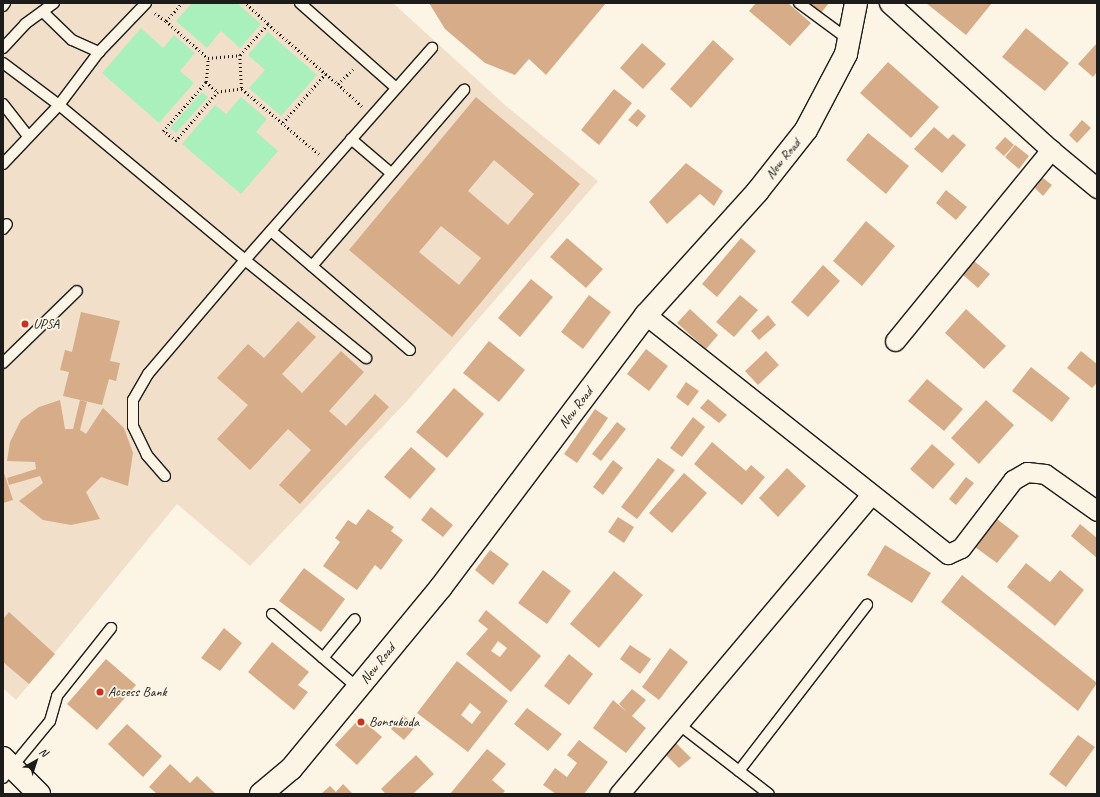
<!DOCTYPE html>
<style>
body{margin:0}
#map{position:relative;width:1100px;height:797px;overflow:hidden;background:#fcf5e5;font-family:Caveat,sans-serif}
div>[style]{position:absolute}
.built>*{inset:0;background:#f1dfc9}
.green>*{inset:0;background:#a9f0bd}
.building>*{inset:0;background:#d7ac88}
.path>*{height:2.5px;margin-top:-1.25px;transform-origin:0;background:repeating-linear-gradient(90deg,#1c1c1c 0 1px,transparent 0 4px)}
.roads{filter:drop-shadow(1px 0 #1c1c1c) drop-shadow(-1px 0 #1c1c1c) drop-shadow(0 1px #1c1c1c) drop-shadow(0 -1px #1c1c1c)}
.service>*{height:10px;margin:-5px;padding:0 5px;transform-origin:5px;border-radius:5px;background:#fcf5e5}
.minor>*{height:19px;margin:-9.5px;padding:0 9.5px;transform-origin:9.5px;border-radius:9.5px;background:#fcf5e5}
.tertiary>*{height:22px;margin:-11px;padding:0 11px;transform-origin:11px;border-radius:11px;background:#fcf5e5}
.dots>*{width:11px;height:11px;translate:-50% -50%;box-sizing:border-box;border:2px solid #fcf5e5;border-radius:50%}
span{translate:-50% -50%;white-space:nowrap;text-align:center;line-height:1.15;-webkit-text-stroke:3.5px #fcf5e5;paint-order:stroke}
.street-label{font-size:14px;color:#1c1c1c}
.poi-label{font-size:14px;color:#1c1c1c}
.left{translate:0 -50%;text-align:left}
.frame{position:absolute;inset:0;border:4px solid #1c1c1c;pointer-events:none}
.north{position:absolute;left:16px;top:741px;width:40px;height:40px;-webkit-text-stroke:3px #fcf5e5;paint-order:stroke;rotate:39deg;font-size:11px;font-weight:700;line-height:16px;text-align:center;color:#1c1c1c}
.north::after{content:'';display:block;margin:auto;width:14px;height:18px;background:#1c1c1c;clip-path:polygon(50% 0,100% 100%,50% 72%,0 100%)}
</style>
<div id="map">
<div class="built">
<div style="clip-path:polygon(3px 3px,393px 3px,505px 105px,598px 181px,408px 400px,250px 566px,177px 504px,16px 700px,3px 688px)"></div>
</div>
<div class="green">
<div style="clip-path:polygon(192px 3px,237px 3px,261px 24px,240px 48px,221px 31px,207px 48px,176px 21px)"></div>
<div style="clip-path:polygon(141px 28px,163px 48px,174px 35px,195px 53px,180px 71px,194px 83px,159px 123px,102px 73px)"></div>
<div style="clip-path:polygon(268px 32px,317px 75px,281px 116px,249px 88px,265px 70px,248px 55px)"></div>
<div style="clip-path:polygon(202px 92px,208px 97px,176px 133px,170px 128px)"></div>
<div style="clip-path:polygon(241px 97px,267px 119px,256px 132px,278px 151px,241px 194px,182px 144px,215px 105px,226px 114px)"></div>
</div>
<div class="building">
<div style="clip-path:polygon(429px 3px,606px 3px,546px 75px,529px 59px,515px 75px,485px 63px,445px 29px)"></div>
<div style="clip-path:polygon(756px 3px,788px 3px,811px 23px,790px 46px,749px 11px)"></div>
<div style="clip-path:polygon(809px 3px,829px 3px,821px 13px)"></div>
<div style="clip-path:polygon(926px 3px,992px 3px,966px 35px)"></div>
<div style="clip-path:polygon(1026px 28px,1069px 63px,1045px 91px,1002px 57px)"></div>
<div style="clip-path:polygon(713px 40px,734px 59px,691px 108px,670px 89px)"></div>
<div style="clip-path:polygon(642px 43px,666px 64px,643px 89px,620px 68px)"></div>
<div style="clip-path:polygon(1097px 43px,1097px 72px,1093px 77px,1078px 64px)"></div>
<div style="clip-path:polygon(888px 62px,939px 107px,911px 138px,860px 93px)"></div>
<div style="clip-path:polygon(614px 89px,632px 103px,599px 145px,581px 130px)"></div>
<div style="clip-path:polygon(evenodd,476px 97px,580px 184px,452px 337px,349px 250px,476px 97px,494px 160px,534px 194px,508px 225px,468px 191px,494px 160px,476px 97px,441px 226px,481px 258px,459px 285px,419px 252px,441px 226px)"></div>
<div style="clip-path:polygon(638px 109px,646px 116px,637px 127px,628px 120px)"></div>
<div style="clip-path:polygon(1082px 120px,1091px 128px,1077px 143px,1069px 135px)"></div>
<div style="clip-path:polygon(934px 127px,948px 139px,953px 134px,966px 145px,942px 173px,914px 149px)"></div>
<div style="clip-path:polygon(868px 133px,909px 166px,886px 194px,846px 160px)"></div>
<div style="clip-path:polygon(1005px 137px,1014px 145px,1004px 156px,995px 148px)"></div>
<div style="clip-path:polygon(1015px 145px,1029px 156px,1019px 169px,1005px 157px)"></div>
<div style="clip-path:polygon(686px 163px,723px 191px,714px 206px,700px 194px,667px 224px,649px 202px)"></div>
<div style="clip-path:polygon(1043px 178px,1052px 185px,1043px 196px,1035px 188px)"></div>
<div style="clip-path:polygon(946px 190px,967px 207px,956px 220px,936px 203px)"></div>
<div style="clip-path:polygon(866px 221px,895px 246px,862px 286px,833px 261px)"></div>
<div style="clip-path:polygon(567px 238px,603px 269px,586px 288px,550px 257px)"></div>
<div style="clip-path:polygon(741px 238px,756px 251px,717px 297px,702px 284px)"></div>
<div style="clip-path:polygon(974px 261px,990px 274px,978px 288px,962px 274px)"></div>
<div style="clip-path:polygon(823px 265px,840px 281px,808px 317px,791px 302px)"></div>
<div style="clip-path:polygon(531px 279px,553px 297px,520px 337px,498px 318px)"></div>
<div style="clip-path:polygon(589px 295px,611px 312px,583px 349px,561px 332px)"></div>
<div style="clip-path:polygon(740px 295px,758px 310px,734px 337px,716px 322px)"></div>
<div style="clip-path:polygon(690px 309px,718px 335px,706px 349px,677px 323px)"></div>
<div style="clip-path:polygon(966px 309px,1006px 346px,984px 369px,945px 333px)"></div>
<div style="clip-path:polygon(81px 312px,120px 321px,110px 361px,120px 363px,116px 381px,109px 379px,102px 405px,63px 396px,69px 372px,60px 370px,65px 350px,72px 352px)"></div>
<div style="clip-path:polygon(768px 315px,776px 325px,759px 340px,751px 331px)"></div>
<div style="clip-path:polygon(298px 321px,316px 337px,282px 374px,302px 393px,341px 351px,364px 372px,329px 411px,346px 426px,375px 394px,389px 407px,300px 504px,279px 485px,311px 450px,288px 429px,250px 470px,217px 439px,248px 405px,217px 378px,248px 344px,264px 358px)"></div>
<div style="clip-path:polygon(489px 341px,525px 370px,499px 402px,463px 373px)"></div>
<div style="clip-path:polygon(646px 349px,668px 366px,649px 391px,627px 374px)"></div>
<div style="clip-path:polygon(766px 351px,779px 365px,758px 385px,745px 371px)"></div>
<div style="clip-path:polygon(1081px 351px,1097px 364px,1097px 383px,1092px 388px,1067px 368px)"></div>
<div style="clip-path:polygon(1031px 367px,1070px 398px,1052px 422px,1012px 391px)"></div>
<div style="clip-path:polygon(927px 379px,963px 409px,944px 431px,908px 401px)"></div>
<div style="clip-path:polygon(686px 382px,699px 391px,688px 406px,676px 397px)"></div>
<div style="clip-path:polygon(454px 388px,484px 414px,447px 458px,416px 432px)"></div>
<div style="clip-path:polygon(708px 399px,727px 415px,719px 423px,700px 408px)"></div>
<div style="clip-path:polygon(60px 400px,65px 429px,73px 429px,80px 400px,87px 402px,80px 430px,86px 434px,103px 408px,124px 428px,133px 453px,128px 486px,101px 477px,86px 492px,100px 519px,71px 525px,43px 520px,19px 501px,43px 483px,40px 476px,9px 485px,7px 478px,36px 469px,35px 462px,7px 461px,10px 442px,21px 420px,39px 407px)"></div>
<div style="clip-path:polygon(986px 400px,1014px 425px,979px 464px,951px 438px)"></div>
<div style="clip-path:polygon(595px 409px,608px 418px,577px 463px,564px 454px)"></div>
<div style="clip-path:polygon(693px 417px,705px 427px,682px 457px,670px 448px)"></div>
<div style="clip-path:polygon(617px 422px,626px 429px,601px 461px,592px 454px)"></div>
<div style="clip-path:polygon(712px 442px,746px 471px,751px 465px,765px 477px,742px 505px,694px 464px)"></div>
<div style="clip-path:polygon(932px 444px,955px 464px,933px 489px,910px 469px)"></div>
<div style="clip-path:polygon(411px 447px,436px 469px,410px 499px,384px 477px)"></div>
<div style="clip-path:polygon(658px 458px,675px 470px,637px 519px,621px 507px)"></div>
<div style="clip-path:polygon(613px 460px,623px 468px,603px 495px,593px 487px)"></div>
<div style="clip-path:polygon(787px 468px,806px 486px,778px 517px,759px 498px)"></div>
<div style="clip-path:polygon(3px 470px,13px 500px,3px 503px)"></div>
<div style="clip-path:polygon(684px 473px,707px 493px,672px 533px,649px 513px)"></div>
<div style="clip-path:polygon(966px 477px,974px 483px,956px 505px,949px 499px)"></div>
<div style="clip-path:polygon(431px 507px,453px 525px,443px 537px,421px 520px)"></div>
<div style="clip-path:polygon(368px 509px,394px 527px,391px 531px,403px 540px,381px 570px,375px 565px,357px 590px,323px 566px,340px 542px,335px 538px,348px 520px,356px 525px)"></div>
<div style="clip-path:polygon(618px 517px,634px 527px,624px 543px,608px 532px)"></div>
<div style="clip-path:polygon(997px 519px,1019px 536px,997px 563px,975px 547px)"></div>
<div style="clip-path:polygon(1080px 524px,1097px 538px,1097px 558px,1071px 536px)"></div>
<div style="clip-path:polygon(885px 545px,931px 573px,912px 603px,867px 575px)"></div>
<div style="clip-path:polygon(490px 550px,509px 564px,493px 585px,475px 570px)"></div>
<div style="clip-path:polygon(1026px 563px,1050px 582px,1060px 570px,1084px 590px,1055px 626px,1007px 587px)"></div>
<div style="clip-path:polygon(304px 568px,345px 599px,321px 632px,279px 601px)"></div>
<div style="clip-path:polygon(543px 570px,571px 591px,547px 624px,518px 603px)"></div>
<div style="clip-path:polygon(614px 571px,643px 595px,599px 648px,570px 624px)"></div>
<div style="clip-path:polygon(962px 575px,1097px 683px,1078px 711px,941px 602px)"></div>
<div style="clip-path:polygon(evenodd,486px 610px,541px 656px,511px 692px,466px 654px,488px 629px,478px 621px,486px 610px,498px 641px,507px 648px,500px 657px,491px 651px,498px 641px)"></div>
<div style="clip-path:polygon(9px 612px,55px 654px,29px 684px,3px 662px,3px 619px)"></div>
<div style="clip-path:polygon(224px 628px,242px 643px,220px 671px,201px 658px)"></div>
<div style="clip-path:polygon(272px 642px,309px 672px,298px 685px,308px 692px,294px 710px,248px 672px)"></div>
<div style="clip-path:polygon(630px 645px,651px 659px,640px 674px,620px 659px)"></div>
<div style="clip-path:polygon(670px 648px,688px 662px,659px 700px,642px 687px)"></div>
<div style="clip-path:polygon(569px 654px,593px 674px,569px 705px,544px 686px)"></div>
<div style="clip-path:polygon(106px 659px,136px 685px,97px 730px,67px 704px)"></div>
<div style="clip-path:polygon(evenodd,457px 661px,508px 701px,468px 752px,417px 713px,457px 661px,470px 703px,481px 712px,472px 724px,461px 715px,470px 703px)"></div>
<div style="clip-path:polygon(632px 689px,646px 700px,632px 716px,646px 728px,626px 753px,593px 728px,613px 700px,627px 712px,619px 704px)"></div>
<div style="clip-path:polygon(527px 708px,562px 734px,548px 751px,514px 724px)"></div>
<div style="clip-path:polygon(403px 715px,416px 726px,404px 740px,391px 729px)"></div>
<div style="clip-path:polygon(360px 718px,382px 737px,357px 765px,335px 745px)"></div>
<div style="clip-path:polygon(127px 724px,162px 756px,143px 777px,108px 744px)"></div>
<div style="clip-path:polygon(1078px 735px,1095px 747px,1066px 787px,1049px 774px)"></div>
<div style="clip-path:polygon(579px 740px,608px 762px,584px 794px,556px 794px,543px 785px,555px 768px,567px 777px,577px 763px,567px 755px)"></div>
<div style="clip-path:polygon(676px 743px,691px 758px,679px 768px,665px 754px)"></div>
<div style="clip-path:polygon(487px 749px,506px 764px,492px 780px,505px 791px,502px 794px,450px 794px)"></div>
<div style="clip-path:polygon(416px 755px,434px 774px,413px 794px,386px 794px,381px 789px)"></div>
<div style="clip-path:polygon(170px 764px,190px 783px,197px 776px,216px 794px,157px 794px,149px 787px)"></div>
<div style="clip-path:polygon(343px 784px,353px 794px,321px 794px,330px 786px,336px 792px)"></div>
</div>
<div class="path">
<div style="left:155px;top:13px;width:14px;rotate:36deg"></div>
<div style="left:166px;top:21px;width:24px;rotate:-48deg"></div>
<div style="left:166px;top:21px;width:56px;rotate:41.4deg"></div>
<div style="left:268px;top:24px;width:77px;rotate:40.8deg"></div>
<div style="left:326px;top:74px;width:65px;rotate:131.3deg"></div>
<div style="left:240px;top:55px;width:34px;rotate:87deg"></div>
<div style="left:242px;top:89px;width:24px;rotate:173deg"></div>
<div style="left:218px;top:92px;width:65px;rotate:130.6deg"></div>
<div style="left:176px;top:141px;width:16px;rotate:-142deg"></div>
<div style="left:163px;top:131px;width:65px;rotate:-48.7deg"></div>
<div style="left:206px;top:82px;width:24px;rotate:-85deg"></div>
<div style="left:208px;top:58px;width:32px;rotate:-5deg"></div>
<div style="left:240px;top:55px;width:42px;rotate:-47.9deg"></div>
<div style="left:268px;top:24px;width:31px;rotate:-138deg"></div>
<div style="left:326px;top:74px;width:16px;rotate:40deg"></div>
<div style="left:338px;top:84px;width:21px;rotate:-45deg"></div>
<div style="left:206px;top:82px;width:16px;rotate:40deg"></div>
<div style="left:338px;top:84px;width:33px;rotate:43deg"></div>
<div style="left:242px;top:89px;width:101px;rotate:40.2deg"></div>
</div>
<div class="roads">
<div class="service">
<div style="left:300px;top:3px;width:128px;rotate:41.5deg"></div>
<div style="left:799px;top:3px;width:62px;rotate:36.5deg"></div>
<div style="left:3px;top:6px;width:4px;rotate:-56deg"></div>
<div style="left:43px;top:12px;width:40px;rotate:44deg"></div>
<div style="left:72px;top:40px;width:30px;rotate:24deg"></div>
<div style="left:99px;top:52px;width:68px;rotate:-46.2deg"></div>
<div style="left:3px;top:48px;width:33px;rotate:-47deg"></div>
<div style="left:25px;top:24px;width:36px;rotate:-36deg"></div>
<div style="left:3px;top:63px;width:70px;rotate:36.9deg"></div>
<div style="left:59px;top:105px;width:66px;rotate:-53deg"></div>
<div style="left:3px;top:104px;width:41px;rotate:52deg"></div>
<div style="left:351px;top:139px;width:52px;rotate:40.4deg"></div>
<div style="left:3px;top:164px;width:81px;rotate:-46.5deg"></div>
<div style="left:59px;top:105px;width:242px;rotate:39.8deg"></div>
<div style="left:245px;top:260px;width:283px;rotate:-48.6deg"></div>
<div style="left:3px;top:229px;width:6px;rotate:-51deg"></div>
<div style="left:271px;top:231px;width:183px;rotate:40.6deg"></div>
<div style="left:312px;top:266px;width:233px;rotate:-49.2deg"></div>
<div style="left:3px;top:363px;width:103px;rotate:-44.2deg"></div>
<div style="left:165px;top:476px;width:28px;rotate:-131deg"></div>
<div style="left:147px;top:455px;width:32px;rotate:-116deg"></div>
<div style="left:133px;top:426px;width:26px;rotate:-90deg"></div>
<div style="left:133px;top:400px;width:30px;rotate:-60deg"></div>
<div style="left:148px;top:374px;width:150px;rotate:-49.6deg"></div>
<div style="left:245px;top:260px;width:156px;rotate:39deg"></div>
<div style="left:272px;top:614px;width:113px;rotate:40.7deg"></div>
<div style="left:323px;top:658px;width:50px;rotate:-50.6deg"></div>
<div style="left:677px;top:723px;width:116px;rotate:37.7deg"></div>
<div style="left:739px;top:771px;width:210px;rotate:-52.4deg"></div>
<div style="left:3px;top:778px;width:74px;rotate:-50.5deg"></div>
<div style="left:50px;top:721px;width:26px;rotate:-74deg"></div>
<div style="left:57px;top:696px;width:87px;rotate:-51.5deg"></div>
</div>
<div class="minor">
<div style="left:889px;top:3px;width:219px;rotate:42.2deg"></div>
<div style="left:1051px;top:150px;width:60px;rotate:39.6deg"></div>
<div style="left:646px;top:315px;width:385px;rotate:38.4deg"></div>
<div style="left:948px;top:554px;width:14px;rotate:-25deg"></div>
<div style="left:961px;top:548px;width:86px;rotate:-52.6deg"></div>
<div style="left:1013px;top:480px;width:16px;rotate:-30deg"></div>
<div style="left:1027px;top:472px;width:18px;rotate:6deg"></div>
<div style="left:1045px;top:474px;width:64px;rotate:35.4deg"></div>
<div style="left:895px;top:341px;width:247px;rotate:-50.8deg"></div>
<div style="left:619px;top:794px;width:390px;rotate:-49.9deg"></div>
</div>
<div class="tertiary">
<div style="left:3px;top:758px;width:51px;rotate:45deg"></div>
<div style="left:261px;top:794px;width:39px;rotate:-40deg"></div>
<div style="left:291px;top:769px;width:236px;rotate:-50.5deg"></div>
<div style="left:441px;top:587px;width:341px;rotate:-53deg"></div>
<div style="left:646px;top:315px;width:166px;rotate:-47.9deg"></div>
<div style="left:757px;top:192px;width:79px;rotate:-51.7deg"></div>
<div style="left:806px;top:130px;width:86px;rotate:-62.2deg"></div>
<div style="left:846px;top:54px;width:52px;rotate:-78.9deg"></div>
</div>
</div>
<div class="dots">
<div style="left:25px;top:324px;background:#c8321e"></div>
<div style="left:100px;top:692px;background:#c8321e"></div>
<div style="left:361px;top:722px;background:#c8321e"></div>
</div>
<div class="street-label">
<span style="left:783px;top:159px;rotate:-51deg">New Road</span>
<span style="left:576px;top:408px;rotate:-53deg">New Road</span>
<span style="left:378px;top:664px;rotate:-51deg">New Road</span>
</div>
<div class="poi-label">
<span class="left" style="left:33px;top:324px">UPSA</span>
<span class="left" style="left:108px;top:692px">Access Bank</span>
<span class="left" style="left:369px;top:722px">Bonsukoda</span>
</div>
<div class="frame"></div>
<div class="north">N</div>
</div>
